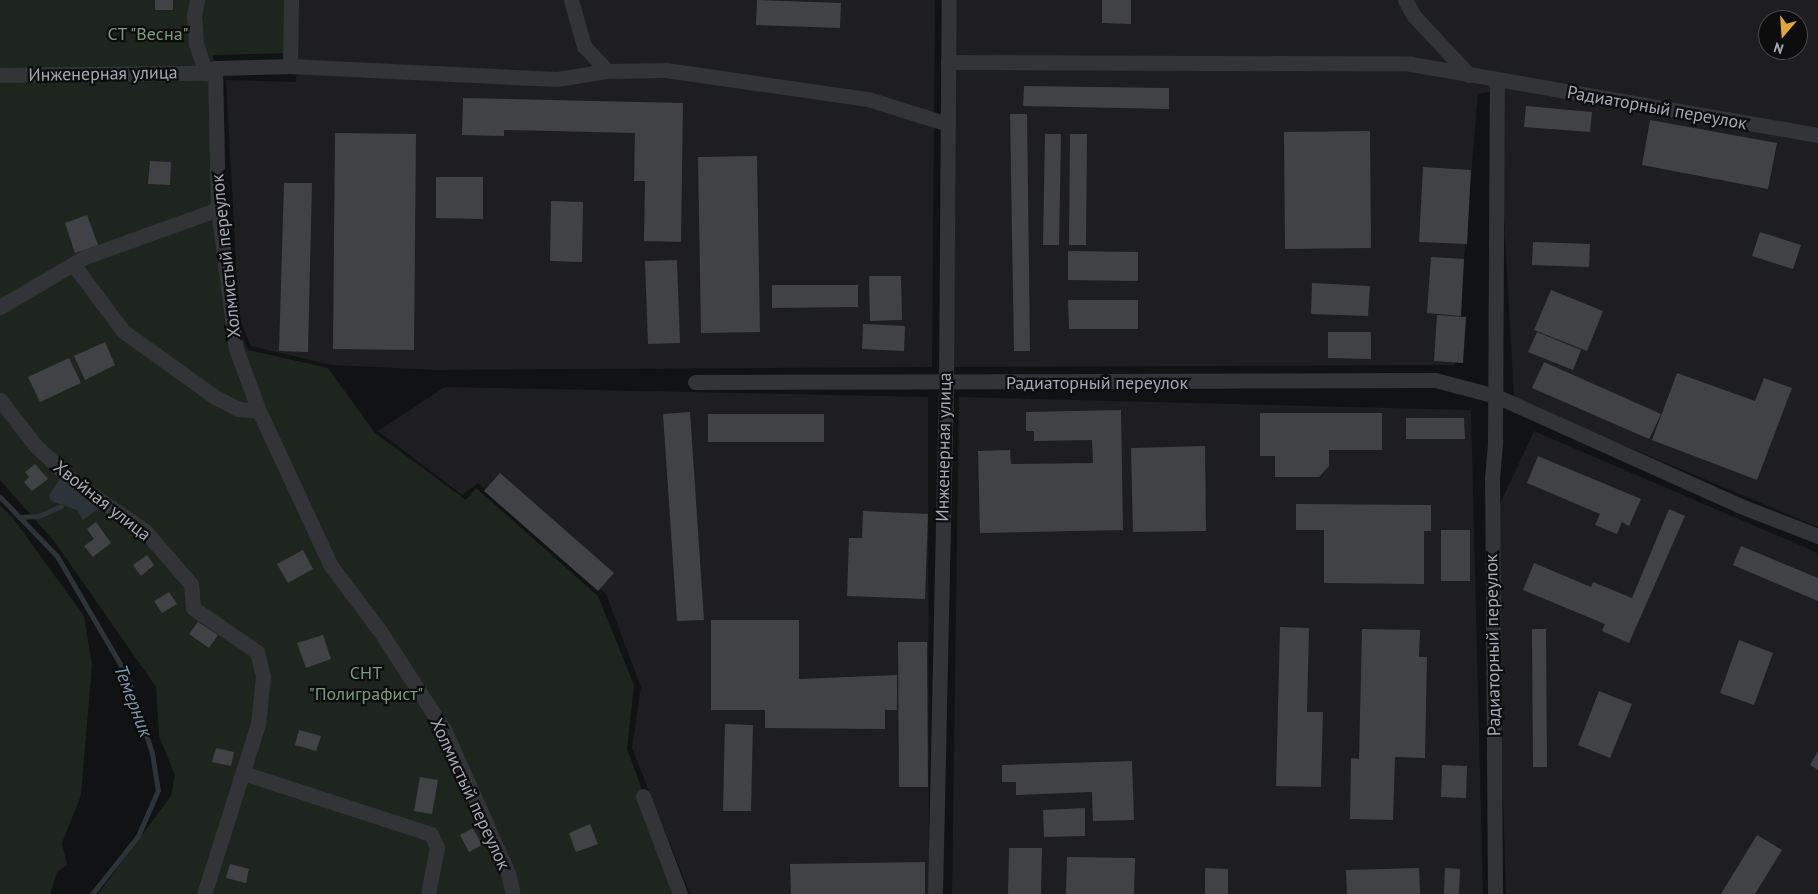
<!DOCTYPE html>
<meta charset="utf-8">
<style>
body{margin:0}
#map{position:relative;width:1818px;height:894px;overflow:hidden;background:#111213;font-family:"PT Sans",sans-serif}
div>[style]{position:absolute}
.built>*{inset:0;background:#1e1e20}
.green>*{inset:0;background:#1e251f}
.water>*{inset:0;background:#2c343a}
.stream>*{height:5px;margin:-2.5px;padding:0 2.5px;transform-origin:2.5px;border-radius:2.5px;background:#2c343a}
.building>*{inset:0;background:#414246}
.minor>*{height:15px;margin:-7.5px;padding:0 7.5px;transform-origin:7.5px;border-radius:7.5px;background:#333438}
span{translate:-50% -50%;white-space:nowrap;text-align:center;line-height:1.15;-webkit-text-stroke:4.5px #0d0d0e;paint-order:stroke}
.park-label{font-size:18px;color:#7c9c7d}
.street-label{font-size:18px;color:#a4a9b3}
.water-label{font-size:19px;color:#7d97ac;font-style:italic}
.north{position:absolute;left:1758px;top:10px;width:50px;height:50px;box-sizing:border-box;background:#0d0d0e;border:1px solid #494b50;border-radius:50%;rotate:198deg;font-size:14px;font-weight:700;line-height:20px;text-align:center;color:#a4a9b3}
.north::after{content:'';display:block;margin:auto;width:18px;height:22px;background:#e4a638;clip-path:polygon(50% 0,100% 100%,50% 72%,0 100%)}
</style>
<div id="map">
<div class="built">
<div style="clip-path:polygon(298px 0,935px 0,932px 367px,437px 370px,331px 365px,251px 346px,239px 318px,226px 80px,296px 82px)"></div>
<div style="clip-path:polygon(evenodd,954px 0,1818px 0,1818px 527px,1514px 399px,1497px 91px,1478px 94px,1455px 365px,953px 367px,954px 0,1768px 20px,1798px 20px,1798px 50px,1768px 50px,1768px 20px)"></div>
<div style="clip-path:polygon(445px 387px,928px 397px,929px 894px,690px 894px,632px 748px,641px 687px,606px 594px,478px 483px,462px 495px,378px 431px)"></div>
<div style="clip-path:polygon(959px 397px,1471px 410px,1483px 894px,952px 894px)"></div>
<div style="clip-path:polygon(1534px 431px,1818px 553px,1818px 894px,1506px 894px,1494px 517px)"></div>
</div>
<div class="green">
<div style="clip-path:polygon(0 0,292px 0,291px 53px,213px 55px,234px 318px,248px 350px,328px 368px,375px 433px,466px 500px,476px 488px,598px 596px,634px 685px,627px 749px,681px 894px,98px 894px,171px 796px,175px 775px,159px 736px,156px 687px,54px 541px,0 480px)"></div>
<div style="clip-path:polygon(0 505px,13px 518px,84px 616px,92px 665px,81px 795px,62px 843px,67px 865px,57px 872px,50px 894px,0 894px)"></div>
</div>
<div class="water">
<div style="clip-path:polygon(65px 479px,99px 508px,83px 520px,77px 510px,51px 501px,49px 496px,59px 480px)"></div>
</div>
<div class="stream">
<div style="left:0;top:497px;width:82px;rotate:46deg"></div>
<div style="left:57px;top:556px;width:139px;rotate:59.7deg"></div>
<div style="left:127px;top:676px;width:81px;rotate:72deg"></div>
<div style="left:152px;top:753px;width:37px;rotate:81deg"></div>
<div style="left:158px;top:790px;width:50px;rotate:113.5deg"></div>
<div style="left:138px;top:836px;width:74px;rotate:128.4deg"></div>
<div style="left:19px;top:517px;width:19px;rotate:-3deg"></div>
<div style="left:38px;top:516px;width:25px;rotate:-23deg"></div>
</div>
<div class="building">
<div style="clip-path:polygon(155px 0,173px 0,173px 10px,155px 10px)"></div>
<div style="clip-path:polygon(757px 0,841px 3px,840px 28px,756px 25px)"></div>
<div style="clip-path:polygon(1102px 0,1131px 0,1131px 24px,1102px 23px)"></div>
<div style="clip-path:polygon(1024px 86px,1169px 88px,1169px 109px,1023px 106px)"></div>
<div style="clip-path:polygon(463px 98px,683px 103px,681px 242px,644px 241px,645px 181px,634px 181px,635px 133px,504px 130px,504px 136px,462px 135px)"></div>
<div style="clip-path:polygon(1526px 106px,1592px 112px,1590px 132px,1524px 127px)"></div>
<div style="clip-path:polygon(1010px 114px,1027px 114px,1030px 351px,1014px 351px)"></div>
<div style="clip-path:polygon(1650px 120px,1777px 143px,1768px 189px,1642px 165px)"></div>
<div style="clip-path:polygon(1370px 131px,1371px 248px,1285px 249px,1284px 132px)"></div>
<div style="clip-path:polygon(335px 133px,416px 134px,414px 350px,333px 349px)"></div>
<div style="clip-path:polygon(1045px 134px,1061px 134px,1059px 245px,1043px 245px)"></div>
<div style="clip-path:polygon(1070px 134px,1087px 134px,1086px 245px,1069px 245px)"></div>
<div style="clip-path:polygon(757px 156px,760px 332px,701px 333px,698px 157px)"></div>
<div style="clip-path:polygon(150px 161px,171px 162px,170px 185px,148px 184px)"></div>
<div style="clip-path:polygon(1423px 167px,1471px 170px,1467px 244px,1419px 242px)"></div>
<div style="clip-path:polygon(436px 177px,483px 177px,483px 219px,436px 218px)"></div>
<div style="clip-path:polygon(284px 183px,312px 183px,308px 352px,279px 351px)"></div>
<div style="clip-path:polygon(551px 201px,583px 202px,582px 262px,550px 261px)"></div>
<div style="clip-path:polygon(87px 215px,98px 245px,75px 253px,65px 223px)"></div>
<div style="clip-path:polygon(1760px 232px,1801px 245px,1793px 269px,1752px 256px)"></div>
<div style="clip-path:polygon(1533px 242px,1590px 244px,1589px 267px,1532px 265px)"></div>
<div style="clip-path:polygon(1068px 251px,1138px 252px,1138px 281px,1068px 280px)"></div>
<div style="clip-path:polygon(1431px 257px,1464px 259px,1461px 316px,1427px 313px)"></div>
<div style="clip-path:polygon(677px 260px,680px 343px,648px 344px,645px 261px)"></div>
<div style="clip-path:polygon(869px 276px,901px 276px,902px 320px,870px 321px)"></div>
<div style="clip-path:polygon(1312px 283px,1370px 286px,1368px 316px,1311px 314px)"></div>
<div style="clip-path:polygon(772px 285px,858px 285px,858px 307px,772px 308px)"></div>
<div style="clip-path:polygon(1551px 290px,1603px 311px,1587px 351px,1534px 330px)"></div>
<div style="clip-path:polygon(1068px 300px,1138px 300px,1138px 329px,1069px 329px)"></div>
<div style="clip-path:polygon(1437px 315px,1466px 317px,1463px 363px,1434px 361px)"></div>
<div style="clip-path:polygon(863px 324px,905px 326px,904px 351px,862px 349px)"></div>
<div style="clip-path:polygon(1328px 332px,1371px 332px,1371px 359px,1328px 358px)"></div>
<div style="clip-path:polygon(1537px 332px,1581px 350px,1573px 370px,1528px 352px)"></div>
<div style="clip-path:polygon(105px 342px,115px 365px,85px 380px,74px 356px)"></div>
<div style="clip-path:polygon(69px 358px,81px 383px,40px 402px,28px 377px)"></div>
<div style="clip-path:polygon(1544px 362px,1661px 414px,1649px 439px,1532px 388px)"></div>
<div style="clip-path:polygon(1677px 373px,1755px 401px,1764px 378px,1792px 388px,1757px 480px,1652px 440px)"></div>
<div style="clip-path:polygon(1121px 410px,1123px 530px,980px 533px,978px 451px,1010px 450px,1011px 464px,1093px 463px,1092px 440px,1034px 441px,1034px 431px,1026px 431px,1026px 412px)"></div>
<div style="clip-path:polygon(690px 412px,704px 620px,677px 621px,663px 414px)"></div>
<div style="clip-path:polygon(1260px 413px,1382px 413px,1382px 450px,1329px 450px,1329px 466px,1319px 477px,1275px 477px,1275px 456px,1260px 456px)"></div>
<div style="clip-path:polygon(708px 414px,824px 414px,824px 442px,708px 442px)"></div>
<div style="clip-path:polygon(1406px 418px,1464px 418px,1465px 439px,1406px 439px)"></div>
<div style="clip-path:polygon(1205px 446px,1206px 531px,1133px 532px,1131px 448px)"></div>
<div style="clip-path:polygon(1538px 456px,1641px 499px,1629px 526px,1622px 522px,1617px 534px,1595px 525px,1600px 514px,1527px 483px)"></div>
<div style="clip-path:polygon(35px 464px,48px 479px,32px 491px,24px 482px,29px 477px,25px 472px)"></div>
<div style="clip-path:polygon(500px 473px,614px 573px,598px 591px,484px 491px)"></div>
<div style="clip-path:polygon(1296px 504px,1431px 505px,1431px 531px,1424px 531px,1424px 584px,1324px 583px,1324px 530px,1296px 530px)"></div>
<div style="clip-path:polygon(1669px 509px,1685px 516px,1629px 643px,1602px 631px,1605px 624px,1523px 590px,1534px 563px,1591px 587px,1593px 582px,1632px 598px)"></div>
<div style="clip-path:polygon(863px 511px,928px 514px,925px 599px,847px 596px,849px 538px,862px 538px)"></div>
<div style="clip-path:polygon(96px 522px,111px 543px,93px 557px,84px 546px,94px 539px,87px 529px)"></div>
<div style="clip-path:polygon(1441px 530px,1470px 530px,1470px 581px,1441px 581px)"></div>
<div style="clip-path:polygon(1741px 546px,1818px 578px,1818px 601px,1733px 565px)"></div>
<div style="clip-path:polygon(303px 550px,313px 569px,288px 583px,277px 564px)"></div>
<div style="clip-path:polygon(147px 555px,154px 565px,141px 576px,133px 565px)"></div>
<div style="clip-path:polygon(169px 592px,177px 604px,162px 613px,154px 601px)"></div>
<div style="clip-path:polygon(711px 620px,799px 620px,799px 679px,897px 675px,897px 710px,885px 710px,885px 729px,765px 728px,765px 710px,711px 710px)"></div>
<div style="clip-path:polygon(198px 622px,218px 635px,209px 648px,189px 634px)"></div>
<div style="clip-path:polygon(1280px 627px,1309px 628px,1307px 712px,1323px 712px,1321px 787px,1276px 786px)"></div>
<div style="clip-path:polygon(1362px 629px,1420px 630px,1419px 657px,1427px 657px,1425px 758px,1395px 757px,1393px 820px,1350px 819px,1351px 758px,1359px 759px)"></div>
<div style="clip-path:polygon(1532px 629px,1546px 629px,1547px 767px,1533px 767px)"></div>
<div style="clip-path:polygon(323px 635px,331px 659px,306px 668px,297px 643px)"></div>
<div style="clip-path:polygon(1739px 640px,1773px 653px,1754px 705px,1720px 693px)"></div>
<div style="clip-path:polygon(898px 642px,927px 642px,928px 787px,899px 787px)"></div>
<div style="clip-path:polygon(1599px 691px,1632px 704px,1610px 758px,1578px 745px)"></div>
<div style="clip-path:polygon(725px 724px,753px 725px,751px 811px,723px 811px)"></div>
<div style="clip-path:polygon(299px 730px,321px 736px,316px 751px,295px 745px)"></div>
<div style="clip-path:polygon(216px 748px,234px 752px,231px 766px,212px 762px)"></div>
<div style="clip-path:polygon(1818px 751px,1818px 770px,1810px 765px)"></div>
<div style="clip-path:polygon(1132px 761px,1134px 820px,1093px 821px,1092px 792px,1016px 795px,1016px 782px,1002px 782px,1002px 765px)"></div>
<div style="clip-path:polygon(1442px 765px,1467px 766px,1466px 798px,1441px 797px)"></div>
<div style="clip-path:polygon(420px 777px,438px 780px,432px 814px,414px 811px)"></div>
<div style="clip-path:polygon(1085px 808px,1085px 836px,1044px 837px,1043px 810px)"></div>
<div style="clip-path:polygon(590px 824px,598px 844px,576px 852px,569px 833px)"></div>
<div style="clip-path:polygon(473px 828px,482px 845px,469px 852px,460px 835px)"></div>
<div style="clip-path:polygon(1757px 835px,1782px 850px,1755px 894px,1721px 894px)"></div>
<div style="clip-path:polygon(1009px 848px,1042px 848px,1041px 894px,1008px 894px)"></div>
<div style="clip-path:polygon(1067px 857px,1135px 858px,1134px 894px,1066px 894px)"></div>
<div style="clip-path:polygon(925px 862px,925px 894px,791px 894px,790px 864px)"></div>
<div style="clip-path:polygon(230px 864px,249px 869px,246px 883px,226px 878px)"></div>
<div style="clip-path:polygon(1205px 868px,1228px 869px,1228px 894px,1205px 894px)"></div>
<div style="clip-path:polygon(1419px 868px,1420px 894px,1347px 894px,1346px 870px)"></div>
<div style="clip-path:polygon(1445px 868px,1460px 869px,1459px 894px,1444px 894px)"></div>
</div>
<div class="minor">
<div style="left:197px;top:0;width:15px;rotate:101deg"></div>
<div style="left:194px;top:15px;width:29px;rotate:86deg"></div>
<div style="left:196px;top:44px;width:31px;rotate:71deg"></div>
<div style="left:571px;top:0;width:48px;rotate:74.2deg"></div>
<div style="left:584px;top:46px;width:34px;rotate:47deg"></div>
<div style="left:1405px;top:0;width:18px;rotate:61deg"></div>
<div style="left:1414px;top:16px;width:81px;rotate:47deg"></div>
<div style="left:948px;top:62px;width:463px;rotate:0.2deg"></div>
<div style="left:1411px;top:64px;width:413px;rotate:9.9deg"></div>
<div style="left:290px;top:66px;width:66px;rotate:-89.1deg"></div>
<div style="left:215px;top:68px;width:141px;rotate:88.8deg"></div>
<div style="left:218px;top:209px;width:141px;rotate:82.7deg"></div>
<div style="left:236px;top:349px;width:66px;rotate:69.6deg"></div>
<div style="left:259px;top:411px;width:171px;rotate:65.1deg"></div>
<div style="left:331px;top:566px;width:81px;rotate:53deg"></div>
<div style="left:380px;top:631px;width:119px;rotate:57deg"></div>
<div style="left:445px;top:731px;width:155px;rotate:66.1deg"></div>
<div style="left:508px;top:873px;width:22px;rotate:77deg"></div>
<div style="left:0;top:75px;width:206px;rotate:-0.6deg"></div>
<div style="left:206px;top:73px;width:10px;rotate:-29deg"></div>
<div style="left:215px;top:68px;width:75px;rotate:-1.5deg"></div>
<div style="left:290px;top:66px;width:267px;rotate:2.8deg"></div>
<div style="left:557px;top:79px;width:51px;rotate:-9.1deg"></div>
<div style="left:607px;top:71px;width:59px;rotate:-1deg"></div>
<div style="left:666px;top:70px;width:204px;rotate:8.2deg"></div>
<div style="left:868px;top:99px;width:84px;rotate:17.4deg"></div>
<div style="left:73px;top:264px;width:84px;rotate:53.3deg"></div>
<div style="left:123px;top:331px;width:113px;rotate:35.7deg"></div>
<div style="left:215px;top:397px;width:27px;rotate:27deg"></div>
<div style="left:239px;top:409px;width:20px;rotate:6deg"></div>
<div style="left:0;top:307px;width:99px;rotate:-30.5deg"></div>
<div style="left:85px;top:257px;width:141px;rotate:-19.8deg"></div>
<div style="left:695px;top:382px;width:740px;rotate:-0.15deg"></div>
<div style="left:1435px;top:380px;width:63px;rotate:14.7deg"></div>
<div style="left:1496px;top:396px;width:265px;rotate:24.2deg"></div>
<div style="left:1738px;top:505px;width:86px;rotate:21.2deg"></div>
<div style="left:0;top:400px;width:57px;rotate:52.1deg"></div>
<div style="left:35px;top:445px;width:55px;rotate:43.5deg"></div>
<div style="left:75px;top:483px;width:85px;rotate:34.4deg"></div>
<div style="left:145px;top:531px;width:70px;rotate:49deg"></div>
<div style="left:191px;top:584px;width:24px;rotate:85deg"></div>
<div style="left:193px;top:608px;width:78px;rotate:34.5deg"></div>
<div style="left:257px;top:652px;width:25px;rotate:76deg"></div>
<div style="left:263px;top:676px;width:48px;rotate:95.9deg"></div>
<div style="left:258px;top:724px;width:178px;rotate:107.6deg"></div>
<div style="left:243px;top:773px;width:198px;rotate:18deg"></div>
<div style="left:431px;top:834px;width:14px;rotate:65deg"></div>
<div style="left:437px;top:847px;width:48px;rotate:100.8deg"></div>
<div style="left:643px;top:796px;width:105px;rotate:69.3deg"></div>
<div style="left:935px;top:894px;width:510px;rotate:-88.76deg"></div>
<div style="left:946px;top:384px;width:384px;rotate:-89.6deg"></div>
<div style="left:1495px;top:894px;width:416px;rotate:-90.4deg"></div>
<div style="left:1492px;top:478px;width:38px;rotate:-85deg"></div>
<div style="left:1495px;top:440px;width:360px;rotate:-89.7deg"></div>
</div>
<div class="park-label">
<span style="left:148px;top:34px">СТ "Весна"</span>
<span style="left:366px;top:684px">СНТ<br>"Полиграфист"</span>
</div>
<div class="street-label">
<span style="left:103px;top:74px;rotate:-1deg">Инженерная улица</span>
<span style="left:1657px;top:108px;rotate:10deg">Радиаторный переулок</span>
<span style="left:226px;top:256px;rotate:-96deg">Холмистый переулок</span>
<span style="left:1097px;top:383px">Радиаторный переулок</span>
<span style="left:944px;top:447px;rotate:-89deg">Инженерная улица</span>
<span style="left:102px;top:501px;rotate:38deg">Хвойная улица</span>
<span style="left:1493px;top:645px;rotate:-91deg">Радиаторный переулок</span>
<span style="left:470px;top:794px;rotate:65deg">Холмистый переулок</span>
</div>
<div class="water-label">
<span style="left:133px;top:701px;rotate:69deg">Темерник</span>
</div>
<div class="north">N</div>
</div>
